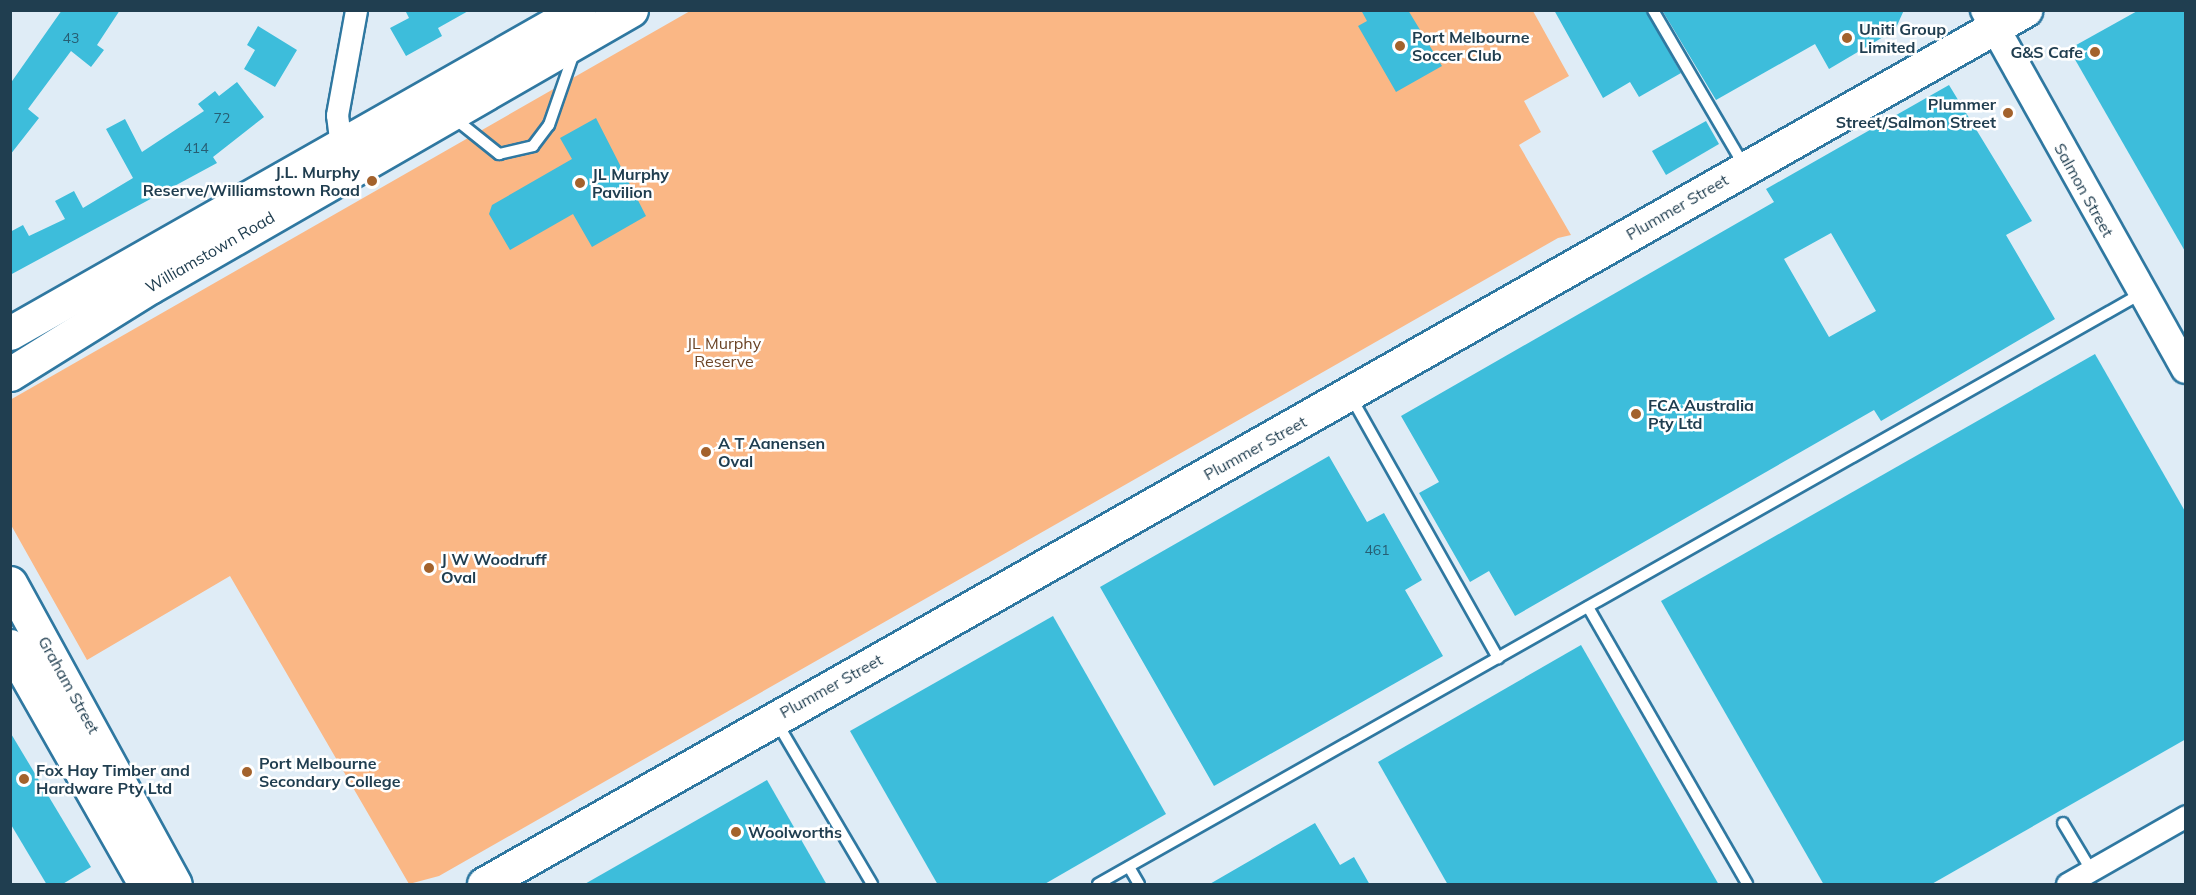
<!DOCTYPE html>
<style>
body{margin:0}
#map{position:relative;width:2196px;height:895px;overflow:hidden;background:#dfecf6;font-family:Mulish,sans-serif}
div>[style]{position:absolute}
.green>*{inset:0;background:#fab785}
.building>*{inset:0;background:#3dbddb}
.roads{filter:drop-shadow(2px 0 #2f78a1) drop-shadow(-2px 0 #2f78a1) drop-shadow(0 2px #2f78a1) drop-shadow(0 -2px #2f78a1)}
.lane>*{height:10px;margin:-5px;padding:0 5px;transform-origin:5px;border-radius:5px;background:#fff}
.street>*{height:21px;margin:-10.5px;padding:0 10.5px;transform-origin:10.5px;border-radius:10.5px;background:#fff}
.secondary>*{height:28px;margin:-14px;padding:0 14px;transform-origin:14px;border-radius:14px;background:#fff}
.primary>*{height:33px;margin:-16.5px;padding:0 16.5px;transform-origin:16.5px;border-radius:16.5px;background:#fff}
.dots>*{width:16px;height:16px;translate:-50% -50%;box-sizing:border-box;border:3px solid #fff;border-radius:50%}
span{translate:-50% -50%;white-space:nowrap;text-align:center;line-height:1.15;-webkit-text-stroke:5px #fff;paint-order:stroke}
.number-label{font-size:14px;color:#275e73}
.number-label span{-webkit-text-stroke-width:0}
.poi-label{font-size:16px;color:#203e50;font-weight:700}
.left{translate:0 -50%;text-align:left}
.right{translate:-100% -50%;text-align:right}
.street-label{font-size:16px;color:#203e50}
.park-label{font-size:16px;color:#6b4426}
.frame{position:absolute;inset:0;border:12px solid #203e50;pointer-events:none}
</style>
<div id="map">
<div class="green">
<div style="clip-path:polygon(690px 11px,1533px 11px,1569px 76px,1524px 101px,1541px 132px,1519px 145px,1571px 235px,1558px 238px,439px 876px,409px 884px,230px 576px,87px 660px,11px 525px,10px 400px)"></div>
</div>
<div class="building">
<div style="clip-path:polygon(62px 10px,120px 10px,97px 45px,104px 50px,91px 67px,71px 51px,28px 109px,39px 118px,10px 155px,10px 84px)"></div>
<div style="clip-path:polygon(405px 10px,470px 10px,438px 28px,442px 36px,406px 56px,390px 28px,409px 18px)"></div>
<div style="clip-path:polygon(1361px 10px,1408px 10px,1442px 66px,1396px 92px,1358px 26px,1367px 21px)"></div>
<div style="clip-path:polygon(1554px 10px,1646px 10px,1681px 73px,1639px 97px,1630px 82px,1603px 98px)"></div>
<div style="clip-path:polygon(1662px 10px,1904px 10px,1895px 30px,1829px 69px,1815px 44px,1716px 100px)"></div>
<div style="clip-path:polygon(2139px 10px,2186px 10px,2186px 253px,2069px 49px)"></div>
<div style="clip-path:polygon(258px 26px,297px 50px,275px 87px,244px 69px,255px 50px,247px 45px)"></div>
<div style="clip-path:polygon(237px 82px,264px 117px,213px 157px,217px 163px,10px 275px,10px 232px,23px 225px,29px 236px,65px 219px,55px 201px,74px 191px,83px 208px,133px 178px,106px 129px,125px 119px,142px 152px,204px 111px,198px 104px,215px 91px,219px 96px)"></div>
<div style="clip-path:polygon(evenodd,1949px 85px,2032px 221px,2006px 235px,2055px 319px,1881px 421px,1874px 410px,1515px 616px,1489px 571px,1470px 582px,1419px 493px,1439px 482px,1401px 416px,1774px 202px,1766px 189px,1949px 85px,1831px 233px,1876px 311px,1829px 337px,1784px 259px,1831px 233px)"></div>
<div style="clip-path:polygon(596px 118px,646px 216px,592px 247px,573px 214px,510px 250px,489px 214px,492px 205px,572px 159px,560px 138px)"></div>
<div style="clip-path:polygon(1706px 121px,1719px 144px,1666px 175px,1652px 151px)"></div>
<div style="clip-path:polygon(2095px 354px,2186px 513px,2186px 739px,1930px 885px,1824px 885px,1661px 601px)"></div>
<div style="clip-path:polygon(1329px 456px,1367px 522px,1384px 513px,1422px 580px,1405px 590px,1443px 656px,1214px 786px,1100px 587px)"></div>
<div style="clip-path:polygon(1053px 616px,1166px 814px,1043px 885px,938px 885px,850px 731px)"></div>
<div style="clip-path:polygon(1581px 645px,1719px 885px,1448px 885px,1378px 762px)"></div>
<div style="clip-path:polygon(10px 732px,91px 867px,61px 885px,47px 885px,10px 823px)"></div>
<div style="clip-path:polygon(767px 780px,827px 885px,583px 885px)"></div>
<div style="clip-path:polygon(1315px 823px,1340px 865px,1354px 857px,1370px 885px,1208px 885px)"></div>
</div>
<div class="roads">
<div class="lane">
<div style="left:1653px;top:10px;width:181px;rotate:59.7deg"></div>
<div style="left:454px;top:118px;width:58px;rotate:38.7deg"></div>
<div style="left:499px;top:154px;width:35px;rotate:-13deg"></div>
<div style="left:533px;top:146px;width:26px;rotate:-53deg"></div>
<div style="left:549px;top:125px;width:79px;rotate:-70.9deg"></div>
<div style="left:1351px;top:397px;width:300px;rotate:60.6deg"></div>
<div style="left:1588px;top:607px;width:319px;rotate:60.1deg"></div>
<div style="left:776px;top:721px;width:189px;rotate:59.5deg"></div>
<div style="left:2063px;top:823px;width:55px;rotate:59.2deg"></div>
<div style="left:1129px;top:867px;width:20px;rotate:60deg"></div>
<div style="left:1098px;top:884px;width:1200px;rotate:-29.51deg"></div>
</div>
<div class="street">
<div style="left:341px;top:147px;width:32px;rotate:-97deg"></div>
<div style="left:337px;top:115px;width:107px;rotate:-79.7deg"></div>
<div style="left:2067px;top:884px;width:137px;rotate:-29.7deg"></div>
</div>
<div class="secondary">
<div style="left:1985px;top:10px;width:411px;rotate:60.8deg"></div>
</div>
<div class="primary">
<div style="left:10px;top:333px;width:654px;rotate:-29.58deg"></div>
<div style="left:10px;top:374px;width:165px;rotate:-31.9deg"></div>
<div style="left:150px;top:287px;width:555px;rotate:-29.94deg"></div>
<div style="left:10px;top:583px;width:343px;rotate:61.3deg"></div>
<div style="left:10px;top:646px;width:274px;rotate:60.4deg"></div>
<div style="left:484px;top:884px;width:1772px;rotate:-29.56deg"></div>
</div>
</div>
<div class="dots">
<div style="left:1847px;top:38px;background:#a3622c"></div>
<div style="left:1400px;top:46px;background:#a3622c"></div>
<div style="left:2095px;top:52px;background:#a3622c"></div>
<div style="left:2008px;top:113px;background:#a3622c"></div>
<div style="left:372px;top:181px;background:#a3622c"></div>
<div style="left:580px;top:183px;background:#a3622c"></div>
<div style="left:1636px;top:414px;background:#a3622c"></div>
<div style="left:706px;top:452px;background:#a3622c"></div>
<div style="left:429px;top:568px;background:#a3622c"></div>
<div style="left:247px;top:772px;background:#a3622c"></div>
<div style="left:24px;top:779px;background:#a3622c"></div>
<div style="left:736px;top:832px;background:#a3622c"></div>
</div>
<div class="number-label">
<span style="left:71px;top:38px">43</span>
<span style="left:222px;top:118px">72</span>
<span style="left:196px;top:148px">414</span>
<span style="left:1377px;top:550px">461</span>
</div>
<div class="poi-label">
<span class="left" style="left:1859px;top:38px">Uniti Group<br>Limited</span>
<span class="left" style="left:1412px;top:46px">Port Melbourne<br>Soccer Club</span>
<span class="right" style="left:2083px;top:52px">G&amp;S Cafe</span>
<span class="right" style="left:1996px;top:113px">Plummer<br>Street/Salmon Street</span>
<span class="right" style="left:360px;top:181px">J.L. Murphy<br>Reserve/Williamstown Road</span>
<span class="left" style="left:592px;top:183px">JL Murphy<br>Pavilion</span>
<span class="left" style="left:1648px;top:414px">FCA Australia<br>Pty Ltd</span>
<span class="left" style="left:718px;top:452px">A T Aanensen<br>Oval</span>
<span class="left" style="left:441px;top:568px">J W Woodruff<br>Oval</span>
<span class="left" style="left:259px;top:772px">Port Melbourne<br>Secondary College</span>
<span class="left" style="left:36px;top:779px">Fox Hay Timber and<br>Hardware Pty Ltd</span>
<span class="left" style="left:748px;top:832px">Woolworths</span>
</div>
<div class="street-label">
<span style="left:2084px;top:190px;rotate:61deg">Salmon Street</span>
<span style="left:1677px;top:207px;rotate:-30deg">Plummer Street</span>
<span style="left:210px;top:252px;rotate:-30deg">Williamstown Road</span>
<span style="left:1255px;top:448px;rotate:-29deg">Plummer Street</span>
<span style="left:69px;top:685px;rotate:61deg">Graham Street</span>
<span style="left:831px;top:686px;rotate:-29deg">Plummer Street</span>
</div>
<div class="park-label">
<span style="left:724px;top:352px">JL Murphy<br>Reserve</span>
</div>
<div class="frame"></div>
</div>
